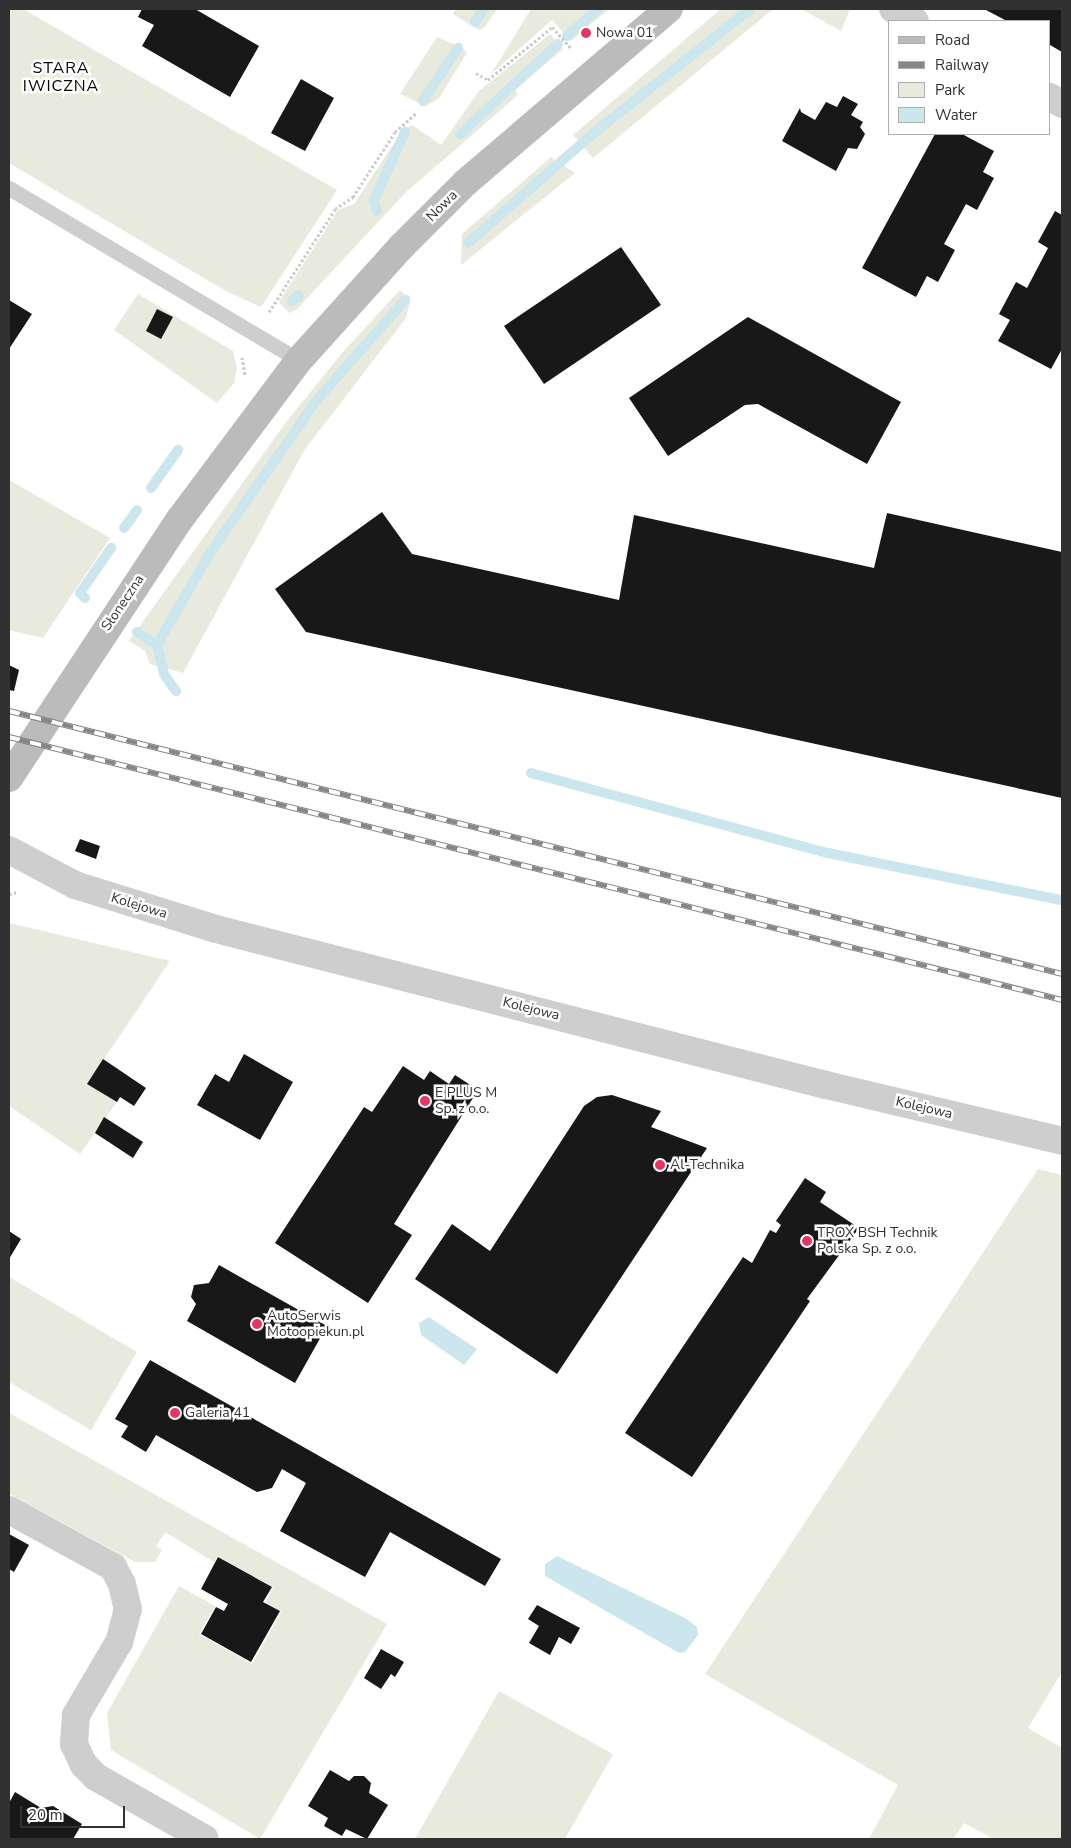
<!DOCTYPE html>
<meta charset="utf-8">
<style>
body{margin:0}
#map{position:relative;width:1071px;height:1848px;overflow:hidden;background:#fff;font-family:"Nunito Sans",sans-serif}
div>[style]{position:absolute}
.green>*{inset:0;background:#e7eadc}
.water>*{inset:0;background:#cbe7ed}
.stream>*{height:10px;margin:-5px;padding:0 5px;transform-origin:5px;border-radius:5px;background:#cbe7ed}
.building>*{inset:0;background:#181818}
.path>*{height:3px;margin-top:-1.5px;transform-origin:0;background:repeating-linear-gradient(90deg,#cbcbcb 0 2.5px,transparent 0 5px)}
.service>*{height:15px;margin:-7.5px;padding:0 7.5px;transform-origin:7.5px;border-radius:7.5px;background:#cecece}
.minor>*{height:28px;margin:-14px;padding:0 14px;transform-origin:14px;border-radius:14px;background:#cecece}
.tertiary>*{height:28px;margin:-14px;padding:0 14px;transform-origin:14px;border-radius:14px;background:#cecece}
.secondary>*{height:28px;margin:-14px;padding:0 14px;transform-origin:14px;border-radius:14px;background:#bbb}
.rail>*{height:5.5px;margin-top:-2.75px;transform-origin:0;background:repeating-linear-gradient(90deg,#fff 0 11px,#868686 0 22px);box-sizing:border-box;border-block:1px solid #868686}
.dots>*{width:14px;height:14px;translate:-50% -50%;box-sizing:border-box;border:2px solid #fff;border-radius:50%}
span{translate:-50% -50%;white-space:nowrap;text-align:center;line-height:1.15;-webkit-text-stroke:5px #fff;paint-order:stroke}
.poi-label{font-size:14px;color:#313131}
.left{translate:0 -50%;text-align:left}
.street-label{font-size:14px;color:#313131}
.quarter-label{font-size:16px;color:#000;letter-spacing:1px}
.frame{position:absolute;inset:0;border:10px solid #313131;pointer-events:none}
.legend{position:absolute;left:888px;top:20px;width:162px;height:115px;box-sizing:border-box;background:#fff;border:1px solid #adadad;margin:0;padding:6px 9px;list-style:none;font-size:15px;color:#313131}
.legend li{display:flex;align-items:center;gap:10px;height:25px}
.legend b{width:25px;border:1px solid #adadad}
.scale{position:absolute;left:20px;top:1806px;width:105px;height:22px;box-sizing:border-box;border:2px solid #313131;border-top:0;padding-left:6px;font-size:15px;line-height:18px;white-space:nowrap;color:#313131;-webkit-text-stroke:4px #fff;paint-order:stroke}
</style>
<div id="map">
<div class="green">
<div style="clip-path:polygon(9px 9px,23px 9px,337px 190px,261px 307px,226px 291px,9px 163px)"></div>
<div style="clip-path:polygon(456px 9px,497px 9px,484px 28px,479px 30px,453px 14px)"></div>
<div style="clip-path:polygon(531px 9px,609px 9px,571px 41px,552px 20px,491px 74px)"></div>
<div style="clip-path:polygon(721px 9px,773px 9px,593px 158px,573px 135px)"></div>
<div style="clip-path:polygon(801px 9px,850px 9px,841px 31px)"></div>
<div style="clip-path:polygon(550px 34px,563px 49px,515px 90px,518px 95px,405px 193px,297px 309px,289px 313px,279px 302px,338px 210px,354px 204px,402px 131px,412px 125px,441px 145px,479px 91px)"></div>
<div style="clip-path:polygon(437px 37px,463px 48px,467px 53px,439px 98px,426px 106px,400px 94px)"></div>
<div style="clip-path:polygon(551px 157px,575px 173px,461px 265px,462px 234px)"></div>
<div style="clip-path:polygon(400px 290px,410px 301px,406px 318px,305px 449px,183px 673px,150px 664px,145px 651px,129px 641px,287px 421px,342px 353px)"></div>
<div style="clip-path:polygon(138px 294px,233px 351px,237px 369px,234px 383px,217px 403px,114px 330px)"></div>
<div style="clip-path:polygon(9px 480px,110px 538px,43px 638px,9px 630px)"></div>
<div style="clip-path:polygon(9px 923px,170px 961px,88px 1083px,117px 1102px,80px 1154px,9px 1106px)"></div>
<div style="clip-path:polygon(1038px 1169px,1062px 1175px,1062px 1672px,1028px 1728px,1062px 1748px,1062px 1839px,994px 1839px,964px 1823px,953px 1839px,869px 1839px,898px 1785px,705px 1674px)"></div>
<div style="clip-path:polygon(9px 1277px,137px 1352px,91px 1430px,9px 1382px)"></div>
<div style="clip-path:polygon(9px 1413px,387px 1624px,260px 1839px,111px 1750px,107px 1713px,179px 1586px,215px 1606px,199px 1634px,252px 1664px,281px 1612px,266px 1602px,273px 1587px,218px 1556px,214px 1562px,165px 1532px,156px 1546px,162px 1550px,155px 1562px,135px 1562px,9px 1494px)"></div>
<div style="clip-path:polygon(499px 1691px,613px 1754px,565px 1839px,415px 1839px)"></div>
</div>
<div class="water">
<div style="clip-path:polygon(429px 1317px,477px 1349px,464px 1365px,421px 1335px,419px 1323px)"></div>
<div style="clip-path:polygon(557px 1556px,687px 1619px,697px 1627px,698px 1635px,685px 1652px,679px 1653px,545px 1576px,545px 1564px)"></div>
</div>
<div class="stream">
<div style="left:475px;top:22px;width:16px;rotate:-55deg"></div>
<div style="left:567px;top:36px;width:41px;rotate:-41.1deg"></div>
<div style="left:423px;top:101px;width:64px;rotate:-56.6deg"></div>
<div style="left:460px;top:134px;width:133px;rotate:-42.6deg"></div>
<div style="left:377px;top:211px;width:11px;rotate:-105deg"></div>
<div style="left:374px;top:200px;width:75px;rotate:-65.5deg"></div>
<div style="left:468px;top:243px;width:169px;rotate:-41.2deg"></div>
<div style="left:595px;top:132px;width:198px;rotate:-38.4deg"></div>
<div style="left:292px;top:301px;width:9px;rotate:-41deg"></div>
<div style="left:151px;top:488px;width:47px;rotate:-54.6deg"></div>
<div style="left:124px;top:528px;width:22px;rotate:-54deg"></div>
<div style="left:85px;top:598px;width:7px;rotate:-135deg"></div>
<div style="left:80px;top:593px;width:55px;rotate:-55.4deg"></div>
<div style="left:137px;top:632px;width:24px;rotate:33deg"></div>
<div style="left:157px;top:645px;width:30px;rotate:76deg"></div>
<div style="left:164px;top:674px;width:21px;rotate:55deg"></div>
<div style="left:157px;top:645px;width:106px;rotate:-60.1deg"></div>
<div style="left:210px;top:553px;width:185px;rotate:-55.1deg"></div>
<div style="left:316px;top:401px;width:135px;rotate:-48.6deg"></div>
<div style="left:531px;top:773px;width:308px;rotate:15.1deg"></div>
<div style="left:828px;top:853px;width:239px;rotate:11.4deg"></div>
</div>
<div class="building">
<div style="clip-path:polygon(142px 9px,195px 9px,259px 46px,230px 97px,142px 46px,154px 25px,138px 17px)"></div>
<div style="clip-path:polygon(984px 9px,1062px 9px,1062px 52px,1050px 45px,1050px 21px,1007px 21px)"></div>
<div style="clip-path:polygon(301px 79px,334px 98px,305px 151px,271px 133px)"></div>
<div style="clip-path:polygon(843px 96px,858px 104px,851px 115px,863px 122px,860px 127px,865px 134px,857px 149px,848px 148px,836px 171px,782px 141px,800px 108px,801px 112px,815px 120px,826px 102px,837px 107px)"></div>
<div style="clip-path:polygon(935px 134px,962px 134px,994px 151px,983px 172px,994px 178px,977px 210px,966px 204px,944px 244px,955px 250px,938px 282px,927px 276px,916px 297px,862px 268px)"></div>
<div style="clip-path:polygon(1055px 211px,1062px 215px,1062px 349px,1051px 369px,998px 341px,1010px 320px,999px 314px,1016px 282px,1027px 288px,1048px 248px,1038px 242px)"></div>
<div style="clip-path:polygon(621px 247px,661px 305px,544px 384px,504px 326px)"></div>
<div style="clip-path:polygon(9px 300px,32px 314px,9px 349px)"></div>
<div style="clip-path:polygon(157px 309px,173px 317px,161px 339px,146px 331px)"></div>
<div style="clip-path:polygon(748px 317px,901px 402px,867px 464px,758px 404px,745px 405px,668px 456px,629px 398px)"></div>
<div style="clip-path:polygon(382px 512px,412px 554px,619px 600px,634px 515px,874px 568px,887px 513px,1062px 552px,1062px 798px,306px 632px,275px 589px)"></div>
<div style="clip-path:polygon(9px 665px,19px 670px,14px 691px,9px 690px)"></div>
<div style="clip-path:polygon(80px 839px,100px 846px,96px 859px,75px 851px)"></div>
<div style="clip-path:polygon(244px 1054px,293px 1082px,260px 1140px,197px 1105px,215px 1074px,229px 1082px)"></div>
<div style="clip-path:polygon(103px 1059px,146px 1088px,134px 1106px,120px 1097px,117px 1102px,87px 1084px)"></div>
<div style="clip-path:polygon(403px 1066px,424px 1080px,430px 1071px,449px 1084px,455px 1075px,478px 1090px,394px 1224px,412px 1235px,368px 1303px,275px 1243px,364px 1107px,372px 1112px)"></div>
<div style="clip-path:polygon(612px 1095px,661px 1111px,651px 1127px,707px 1148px,557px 1374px,415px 1279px,452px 1224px,490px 1251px,584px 1106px,597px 1097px)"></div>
<div style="clip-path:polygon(104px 1117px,143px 1142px,133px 1158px,95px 1133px)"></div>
<div style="clip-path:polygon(805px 1178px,826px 1192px,820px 1202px,859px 1228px,807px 1299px,810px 1301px,692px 1477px,625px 1433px,743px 1257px,752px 1263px,770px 1230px,776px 1233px,781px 1225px,776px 1221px)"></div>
<div style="clip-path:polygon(9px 1231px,21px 1239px,9px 1259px)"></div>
<div style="clip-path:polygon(219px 1265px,327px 1326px,295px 1383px,187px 1321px,196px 1304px,191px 1297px,194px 1285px,209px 1283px)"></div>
<div style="clip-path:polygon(150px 1360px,501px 1559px,485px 1586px,390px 1532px,365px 1577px,280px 1531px,306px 1483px,282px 1469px,272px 1488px,257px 1492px,156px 1435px,146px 1452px,121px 1437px,128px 1426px,115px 1419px)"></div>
<div style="clip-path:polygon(9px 1534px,29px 1545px,14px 1572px,9px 1569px)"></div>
<div style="clip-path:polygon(218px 1557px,272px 1587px,263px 1602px,280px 1611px,251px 1662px,201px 1634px,216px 1607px,224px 1611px,228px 1604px,201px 1589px)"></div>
<div style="clip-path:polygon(537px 1605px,580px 1628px,571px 1644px,559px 1637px,550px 1655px,529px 1643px,539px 1626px,528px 1619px)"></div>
<div style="clip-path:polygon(381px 1649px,404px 1662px,395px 1677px,391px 1674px,381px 1689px,364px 1678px)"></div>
<div style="clip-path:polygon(330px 1770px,349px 1781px,354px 1776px,364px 1776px,371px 1783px,369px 1793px,388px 1805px,367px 1839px,346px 1829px,342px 1836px,324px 1826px,328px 1818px,308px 1806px)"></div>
<div style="clip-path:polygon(15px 1792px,41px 1808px,53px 1806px,82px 1824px,73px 1839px,9px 1839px,9px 1803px)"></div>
</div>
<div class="path">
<div style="left:476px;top:73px;width:14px;rotate:30deg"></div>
<div style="left:488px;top:80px;width:83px;rotate:-39.6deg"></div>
<div style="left:552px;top:27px;width:28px;rotate:48deg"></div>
<div style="left:269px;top:312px;width:122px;rotate:-57.3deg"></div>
<div style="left:335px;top:209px;width:22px;rotate:-34deg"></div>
<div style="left:353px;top:197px;width:77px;rotate:-57.1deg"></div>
<div style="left:395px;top:132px;width:28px;rotate:-42deg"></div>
<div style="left:242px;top:357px;width:18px;rotate:81deg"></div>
<div style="left:9px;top:894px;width:9px;rotate:-13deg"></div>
</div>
<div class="service">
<div style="left:9px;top:188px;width:337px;rotate:30.7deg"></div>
</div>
<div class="minor">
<div style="left:893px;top:9px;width:25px;rotate:29deg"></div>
<div style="left:1050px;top:97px;width:14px;rotate:30deg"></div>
<div style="left:9px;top:1510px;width:119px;rotate:28.7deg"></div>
<div style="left:113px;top:1567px;width:19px;rotate:62deg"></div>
<div style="left:122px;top:1584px;width:26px;rotate:77deg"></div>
<div style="left:128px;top:1609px;width:34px;rotate:105deg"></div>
<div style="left:119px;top:1642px;width:85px;rotate:120.5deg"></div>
<div style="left:76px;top:1715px;width:29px;rotate:94deg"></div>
<div style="left:74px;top:1744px;width:23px;rotate:65deg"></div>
<div style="left:84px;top:1765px;width:17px;rotate:45deg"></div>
<div style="left:96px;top:1777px;width:125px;rotate:29.6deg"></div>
</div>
<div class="tertiary">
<div style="left:9px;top:850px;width:75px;rotate:27.9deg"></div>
<div style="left:75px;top:885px;width:148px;rotate:17.3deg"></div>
<div style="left:216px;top:929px;width:630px;rotate:14.35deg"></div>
<div style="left:826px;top:1085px;width:243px;rotate:13.3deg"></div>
</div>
<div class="secondary">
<div style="left:9px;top:778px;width:310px;rotate:-56.6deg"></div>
<div style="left:180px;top:519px;width:199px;rotate:-53.2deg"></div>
<div style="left:299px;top:360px;width:154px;rotate:-47.9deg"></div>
<div style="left:402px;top:246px;width:89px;rotate:-45deg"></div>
<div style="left:465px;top:183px;width:268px;rotate:-40.5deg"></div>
</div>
<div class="rail">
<div style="left:9px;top:711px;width:1085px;rotate:14.02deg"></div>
<div style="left:9px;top:737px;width:1085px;rotate:14.02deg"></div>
</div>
<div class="dots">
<div style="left:586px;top:33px;background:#e73465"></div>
<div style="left:425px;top:1101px;background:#e73465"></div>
<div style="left:660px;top:1165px;background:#e73465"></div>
<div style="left:807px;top:1241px;background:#e73465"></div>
<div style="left:257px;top:1324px;background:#e73465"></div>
<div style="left:175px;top:1413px;background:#e73465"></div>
</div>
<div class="poi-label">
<span class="left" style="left:596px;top:33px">Nowa 01</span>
<span class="left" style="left:435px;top:1101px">E PLUS M<br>Sp. z o.o.</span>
<span class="left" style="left:670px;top:1165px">Al-Technika</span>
<span class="left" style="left:817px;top:1241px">TROX BSH Technik<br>Polska Sp. z o.o.</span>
<span class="left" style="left:267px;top:1324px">AutoSerwis<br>Motoopiekun.pl</span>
<span class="left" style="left:185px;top:1413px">Galeria 41</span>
</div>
<div class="street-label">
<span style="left:442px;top:206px;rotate:-45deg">Nowa</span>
<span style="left:123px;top:603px;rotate:-56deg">Słoneczna</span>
<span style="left:139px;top:906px;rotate:17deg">Kolejowa</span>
<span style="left:531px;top:1009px;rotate:14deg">Kolejowa</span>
<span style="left:924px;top:1108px;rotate:13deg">Kolejowa</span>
</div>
<div class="quarter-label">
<span style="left:61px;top:77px">STARA<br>IWICZNA</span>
</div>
<div class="frame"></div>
<ul class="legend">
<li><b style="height:6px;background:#bbb"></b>Road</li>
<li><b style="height:6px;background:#868686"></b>Railway</li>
<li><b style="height:14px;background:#e7eadc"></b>Park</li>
<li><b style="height:14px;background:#cbe7ed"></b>Water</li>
</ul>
<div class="scale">20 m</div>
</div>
